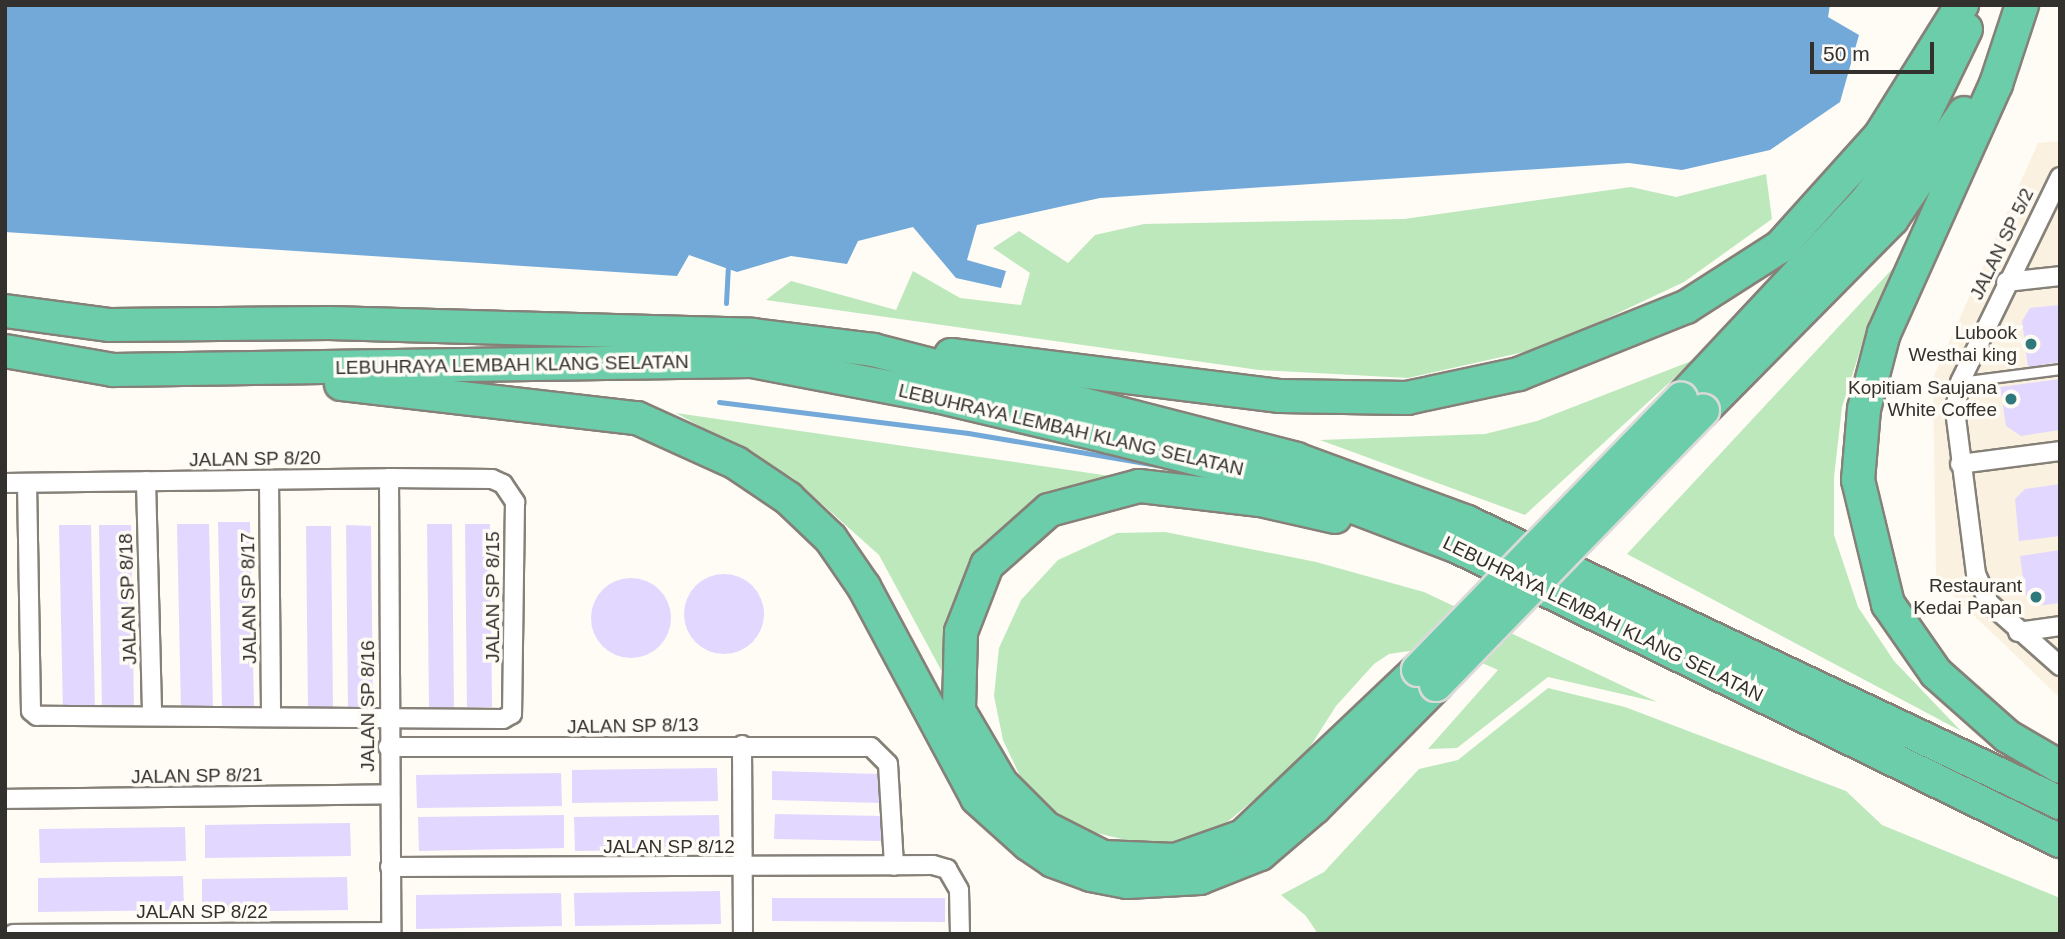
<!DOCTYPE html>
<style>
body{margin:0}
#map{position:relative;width:2065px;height:939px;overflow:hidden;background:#fffbf5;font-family:Arial,sans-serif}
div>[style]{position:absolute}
.built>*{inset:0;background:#fbf1e0}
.green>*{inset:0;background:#bce8bc}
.water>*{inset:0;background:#72a9d9}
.stream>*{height:5px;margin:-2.5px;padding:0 2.5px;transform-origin:2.5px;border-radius:2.5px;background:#72a9d9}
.building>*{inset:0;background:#e2d7fe}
.round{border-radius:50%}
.roads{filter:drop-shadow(2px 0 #868178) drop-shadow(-2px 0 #868178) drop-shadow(0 2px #868178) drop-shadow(0 -2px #868178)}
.service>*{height:9px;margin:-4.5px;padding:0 4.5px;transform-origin:4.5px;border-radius:4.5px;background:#fff}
.minor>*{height:18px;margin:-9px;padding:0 9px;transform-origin:9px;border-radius:9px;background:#fff}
.motorway>*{height:32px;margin:-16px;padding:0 16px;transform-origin:16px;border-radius:16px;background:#6ccdaa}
.bridges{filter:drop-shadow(2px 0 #dadad9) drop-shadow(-2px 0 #dadad9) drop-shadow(0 2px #dadad9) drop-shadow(0 -2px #dadad9)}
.motorway-bridge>*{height:32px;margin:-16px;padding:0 16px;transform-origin:16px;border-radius:16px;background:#6ccdaa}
.dots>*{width:19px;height:19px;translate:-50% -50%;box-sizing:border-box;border:4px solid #fffbf5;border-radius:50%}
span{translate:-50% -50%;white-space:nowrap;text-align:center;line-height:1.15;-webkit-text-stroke:7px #fffbf5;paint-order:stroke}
.street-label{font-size:19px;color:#33312d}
.poi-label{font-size:19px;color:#33312d}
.right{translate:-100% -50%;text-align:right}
.frame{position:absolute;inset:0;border:7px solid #33312d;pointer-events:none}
.scale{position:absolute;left:1810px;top:42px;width:124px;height:32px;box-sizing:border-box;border:4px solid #33312d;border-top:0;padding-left:9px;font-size:21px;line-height:24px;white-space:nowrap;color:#33312d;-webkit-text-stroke:5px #fffbf5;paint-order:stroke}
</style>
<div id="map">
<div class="built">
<div style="clip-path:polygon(2060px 141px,2060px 698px,1936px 579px,1933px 378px,2038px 143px)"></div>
</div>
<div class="green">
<div style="clip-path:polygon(1766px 174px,1772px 219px,1684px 282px,1546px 347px,1408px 378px,1259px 370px,766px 300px,791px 281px,896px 310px,913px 271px,960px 298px,1021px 305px,1030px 273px,993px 248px,1019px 231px,1068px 263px,1095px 235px,1144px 224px,1404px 219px,1631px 187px,1676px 197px)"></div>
<div style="clip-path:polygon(1896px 265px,1867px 329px,1842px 407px,1834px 477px,1834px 535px,1858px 607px,1894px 661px,1961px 731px,1627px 554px)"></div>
<div style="clip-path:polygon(1694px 360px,1525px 515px,1320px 440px,1485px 434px,1537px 421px)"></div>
<div style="clip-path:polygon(676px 413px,1124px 478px,980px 560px,947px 681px,879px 555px,793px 478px)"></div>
<div style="clip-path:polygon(1165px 532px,1316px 562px,1424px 592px,1657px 702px,1548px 677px,1457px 748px,1428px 749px,1498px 670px,1434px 642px,1423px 649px,1389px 654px,1374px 664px,1336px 706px,1301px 761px,1215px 832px,1181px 844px,1151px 846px,1080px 829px,1047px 805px,1020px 776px,1003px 740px,994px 696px,999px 648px,1021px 600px,1058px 560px,1117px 533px)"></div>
<div style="clip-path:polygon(1548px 688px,1625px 707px,1846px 791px,1882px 825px,2060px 898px,2060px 934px,1318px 934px,1306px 916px,1281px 895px,1324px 872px,1419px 769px,1458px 760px)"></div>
</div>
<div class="water">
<div style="clip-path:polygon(5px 5px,1830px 5px,1828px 17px,1859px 35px,1840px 102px,1770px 150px,1682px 170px,1629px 163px,1100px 198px,977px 225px,967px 260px,1006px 271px,1001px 288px,956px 278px,913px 227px,858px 241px,847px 264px,791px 256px,737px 272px,689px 255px,677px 276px,5px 232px)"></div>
</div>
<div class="stream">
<div style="left:726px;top:303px;width:34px;rotate:-87deg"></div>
<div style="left:719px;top:402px;width:251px;rotate:7.1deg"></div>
<div style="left:968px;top:433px;width:193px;rotate:9.6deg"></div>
</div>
<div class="building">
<div style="clip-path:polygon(2060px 305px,2060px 362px,2028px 367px,2022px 321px,2030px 308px)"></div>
<div style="clip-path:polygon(2060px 379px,2060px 430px,2021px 436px,2006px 426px,2000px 387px)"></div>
<div style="clip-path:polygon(2060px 484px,2060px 536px,2019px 541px,2015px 499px,2025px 489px)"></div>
<div style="clip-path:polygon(218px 522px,250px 522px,254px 708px,222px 709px)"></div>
<div style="clip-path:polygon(177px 524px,209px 524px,213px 710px,181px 710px)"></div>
<div style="clip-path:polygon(427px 524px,452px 524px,454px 707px,429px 707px)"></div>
<div style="clip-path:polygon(465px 524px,490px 524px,492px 707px,467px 707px)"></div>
<div style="clip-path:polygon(59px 525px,91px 525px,95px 711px,63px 712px)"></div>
<div style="clip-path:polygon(99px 525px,131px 525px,134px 711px,102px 712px)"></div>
<div style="clip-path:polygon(346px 525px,371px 526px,373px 708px,348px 708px)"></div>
<div style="clip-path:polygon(306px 526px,331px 526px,333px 709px,308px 709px)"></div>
<div style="clip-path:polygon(2060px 550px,2060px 603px,2036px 606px,2025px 594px,2020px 556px)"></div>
<div class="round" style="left:684px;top:574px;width:80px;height:80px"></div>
<div class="round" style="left:591px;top:578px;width:80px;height:80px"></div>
<div style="clip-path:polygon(717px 768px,718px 801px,572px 803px,572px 770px)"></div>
<div style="clip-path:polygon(772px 771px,880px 774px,880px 803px,772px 800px)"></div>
<div style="clip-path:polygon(561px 773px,562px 806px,417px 808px,416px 775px)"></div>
<div style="clip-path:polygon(775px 814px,882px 816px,882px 841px,774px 839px)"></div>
<div style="clip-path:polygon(564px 815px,564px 848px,419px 851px,418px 817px)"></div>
<div style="clip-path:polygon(719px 815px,720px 849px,575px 851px,574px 817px)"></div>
<div style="clip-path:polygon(350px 823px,351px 856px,205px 858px,205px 825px)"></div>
<div style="clip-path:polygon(185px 827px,186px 861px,40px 863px,39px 829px)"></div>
<div style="clip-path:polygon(183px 876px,184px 910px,38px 912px,38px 878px)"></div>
<div style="clip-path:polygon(347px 877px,348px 910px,202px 912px,202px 879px)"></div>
<div style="clip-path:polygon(720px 891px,721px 924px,575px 926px,574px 893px)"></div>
<div style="clip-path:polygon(561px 893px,562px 926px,416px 929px,416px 895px)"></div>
<div style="clip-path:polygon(772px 898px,945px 898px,945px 922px,772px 921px)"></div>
</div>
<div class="roads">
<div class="service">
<div style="left:1960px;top:382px;width:101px;rotate:-7.4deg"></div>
</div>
<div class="minor">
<div style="left:2060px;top:177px;width:228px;rotate:116deg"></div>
<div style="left:1960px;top:382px;width:28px;rotate:100deg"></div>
<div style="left:1955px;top:410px;width:165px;rotate:82.7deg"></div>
<div style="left:1976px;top:574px;width:32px;rotate:66deg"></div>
<div style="left:1989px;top:603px;width:95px;rotate:41.6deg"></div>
<div style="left:2006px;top:282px;width:54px;rotate:-6.3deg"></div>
<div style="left:1960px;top:464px;width:101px;rotate:-7.4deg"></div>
<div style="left:389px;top:478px;width:456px;rotate:89.7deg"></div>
<div style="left:269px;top:480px;width:235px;rotate:89.5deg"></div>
<div style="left:146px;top:481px;width:235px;rotate:88.5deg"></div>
<div style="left:5px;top:483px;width:384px;rotate:-0.7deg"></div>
<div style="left:389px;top:478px;width:103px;rotate:0.6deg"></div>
<div style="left:492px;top:479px;width:12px;rotate:24deg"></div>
<div style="left:503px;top:484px;width:22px;rotate:56deg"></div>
<div style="left:515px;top:502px;width:212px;rotate:90.8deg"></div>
<div style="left:512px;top:714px;width:10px;rotate:151deg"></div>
<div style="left:503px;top:719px;width:466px;rotate:-179.6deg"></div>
<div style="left:37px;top:716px;width:8px;rotate:-140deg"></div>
<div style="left:31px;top:711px;width:228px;rotate:-91deg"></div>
<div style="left:2018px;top:632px;width:42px;rotate:-8.1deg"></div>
<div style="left:742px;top:745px;width:189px;rotate:89.7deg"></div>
<div style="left:388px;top:747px;width:483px"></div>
<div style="left:871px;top:747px;width:24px;rotate:45deg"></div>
<div style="left:888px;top:764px;width:102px;rotate:86.6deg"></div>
<div style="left:5px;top:799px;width:384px;rotate:-0.7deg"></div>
<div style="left:390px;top:867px;width:543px;rotate:-0.21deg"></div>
<div style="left:933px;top:865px;width:15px;rotate:16deg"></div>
<div style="left:947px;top:869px;width:24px;rotate:60deg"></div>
<div style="left:959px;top:890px;width:44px;rotate:88.7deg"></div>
<div style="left:13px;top:934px;width:378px;rotate:-0.3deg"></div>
</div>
<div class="motorway">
<div style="left:2022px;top:5px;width:83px;rotate:108.2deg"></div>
<div style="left:1996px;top:84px;width:273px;rotate:114.2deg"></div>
<div style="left:1884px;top:333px;width:79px;rotate:104.7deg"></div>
<div style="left:1864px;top:409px;width:71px;rotate:94.8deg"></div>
<div style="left:1858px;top:480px;width:128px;rotate:76.4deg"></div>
<div style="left:1888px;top:604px;width:84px;rotate:55.2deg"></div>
<div style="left:1936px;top:673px;width:95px;rotate:41.6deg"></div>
<div style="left:2007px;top:736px;width:61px;rotate:30.3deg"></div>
<div style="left:5px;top:311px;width:106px;rotate:7.6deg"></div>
<div style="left:110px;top:325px;width:219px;rotate:-0.5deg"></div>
<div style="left:329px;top:323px;width:424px;rotate:1.6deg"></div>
<div style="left:753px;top:335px;width:121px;rotate:7.1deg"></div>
<div style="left:873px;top:350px;width:437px;rotate:14.4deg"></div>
<div style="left:1296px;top:459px;width:182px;rotate:20.2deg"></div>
<div style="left:1467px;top:522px;width:656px;rotate:25.35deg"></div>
<div style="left:5px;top:351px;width:110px;rotate:10deg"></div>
<div style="left:113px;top:370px;width:639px;rotate:-0.81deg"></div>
<div style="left:752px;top:361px;width:187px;rotate:10.8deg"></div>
<div style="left:936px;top:396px;width:178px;rotate:13.3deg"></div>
<div style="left:1109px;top:437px;width:185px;rotate:14.1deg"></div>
<div style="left:1288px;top:482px;width:180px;rotate:20.9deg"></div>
<div style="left:1456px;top:546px;width:672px;rotate:26.03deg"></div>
<div style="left:951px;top:355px;width:332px;rotate:7.1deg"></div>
<div style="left:1280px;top:396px;width:127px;rotate:0.9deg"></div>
<div style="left:1407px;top:398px;width:115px;rotate:-12.1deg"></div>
<div style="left:1519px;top:374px;width:180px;rotate:-21.9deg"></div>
<div style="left:1686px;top:307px;width:112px;rotate:-32.6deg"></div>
<div style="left:1780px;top:247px;width:149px;rotate:-48deg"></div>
<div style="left:1880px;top:136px;width:155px;rotate:-58deg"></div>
<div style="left:341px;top:384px;width:298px;rotate:6.6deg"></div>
<div style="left:637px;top:418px;width:109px;rotate:24.4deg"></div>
<div style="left:736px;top:463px;width:63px;rotate:33.9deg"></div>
<div style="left:788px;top:498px;width:59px;rotate:43.6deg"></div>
<div style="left:831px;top:539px;width:58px;rotate:55.5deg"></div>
<div style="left:864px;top:587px;width:239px;rotate:61.8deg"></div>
<div style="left:977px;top:798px;width:69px;rotate:42deg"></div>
<div style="left:1028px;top:844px;width:30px;rotate:34deg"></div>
<div style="left:1053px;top:861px;width:40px;rotate:20.2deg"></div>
<div style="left:1091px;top:875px;width:37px;rotate:11deg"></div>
<div style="left:1127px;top:882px;width:73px;rotate:-3.1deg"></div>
<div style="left:1200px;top:878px;width:65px;rotate:-21.8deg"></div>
<div style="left:1260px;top:854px;width:72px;rotate:-40.5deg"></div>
<div style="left:1315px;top:807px;width:172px;rotate:-45.2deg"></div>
<div style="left:1681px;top:399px;width:272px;rotate:-46.9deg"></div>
<div style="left:1867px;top:200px;width:77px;rotate:-53.4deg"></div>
<div style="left:1913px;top:138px;width:121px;rotate:-64.1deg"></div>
<div style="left:1703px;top:410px;width:269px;rotate:-45.3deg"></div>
<div style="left:1892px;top:219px;width:128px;rotate:-55.8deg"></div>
<div style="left:1335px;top:517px;width:77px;rotate:-167.2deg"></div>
<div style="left:1260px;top:500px;width:122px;rotate:-173.4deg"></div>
<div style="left:1139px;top:486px;width:93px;rotate:165.1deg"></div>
<div style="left:1049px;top:510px;width:83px;rotate:138.4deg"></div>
<div style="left:987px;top:565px;width:72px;rotate:111.2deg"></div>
<div style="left:961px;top:632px;width:79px;rotate:91.5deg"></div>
<div style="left:959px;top:711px;width:83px;rotate:59.7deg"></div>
<div style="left:1001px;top:783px;width:64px;rotate:45deg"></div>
<div style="left:1046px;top:828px;width:64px;rotate:27deg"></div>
<div style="left:1103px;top:857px;width:72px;rotate:2.4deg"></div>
<div style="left:1175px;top:860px;width:72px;rotate:-19.4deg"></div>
<div style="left:1243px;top:836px;width:241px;rotate:-43.5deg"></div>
</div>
</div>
<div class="bridges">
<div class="motorway-bridge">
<div style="left:1418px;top:670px;width:378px;rotate:-45.9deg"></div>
<div style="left:1436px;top:685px;width:383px;rotate:-45.8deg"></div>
</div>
</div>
<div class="dots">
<div style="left:2031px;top:344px;background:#2f797d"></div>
<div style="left:2011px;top:399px;background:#2f797d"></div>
<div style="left:2036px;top:597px;background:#2f797d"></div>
</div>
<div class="street-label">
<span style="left:2002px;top:244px;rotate:-64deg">JALAN SP 5/2</span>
<span style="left:512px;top:365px;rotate:-1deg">LEBUHRAYA LEMBAH KLANG SELATAN</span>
<span style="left:1071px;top:430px;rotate:13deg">LEBUHRAYA LEMBAH KLANG SELATAN</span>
<span style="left:255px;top:459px;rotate:-1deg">JALAN SP 8/20</span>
<span style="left:493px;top:597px;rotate:-90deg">JALAN SP 8/15</span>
<span style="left:249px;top:598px;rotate:-91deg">JALAN SP 8/17</span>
<span style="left:128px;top:599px;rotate:-92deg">JALAN SP 8/18</span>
<span style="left:1603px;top:619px;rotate:26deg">LEBUHRAYA LEMBAH KLANG SELATAN</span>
<span style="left:368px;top:706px;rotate:-90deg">JALAN SP 8/16</span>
<span style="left:633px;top:726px;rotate:-1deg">JALAN SP 8/13</span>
<span style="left:197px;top:776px;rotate:-1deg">JALAN SP 8/21</span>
<span style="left:669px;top:847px">JALAN SP 8/12</span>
<span style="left:202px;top:912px">JALAN SP 8/22</span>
</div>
<div class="poi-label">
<span class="right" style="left:2017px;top:344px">Lubook<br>Westhai king</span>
<span class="right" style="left:1997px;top:399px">Kopitiam Saujana<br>White Coffee</span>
<span class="right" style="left:2022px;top:597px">Restaurant<br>Kedai Papan</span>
</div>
<div class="frame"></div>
<div class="scale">50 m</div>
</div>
